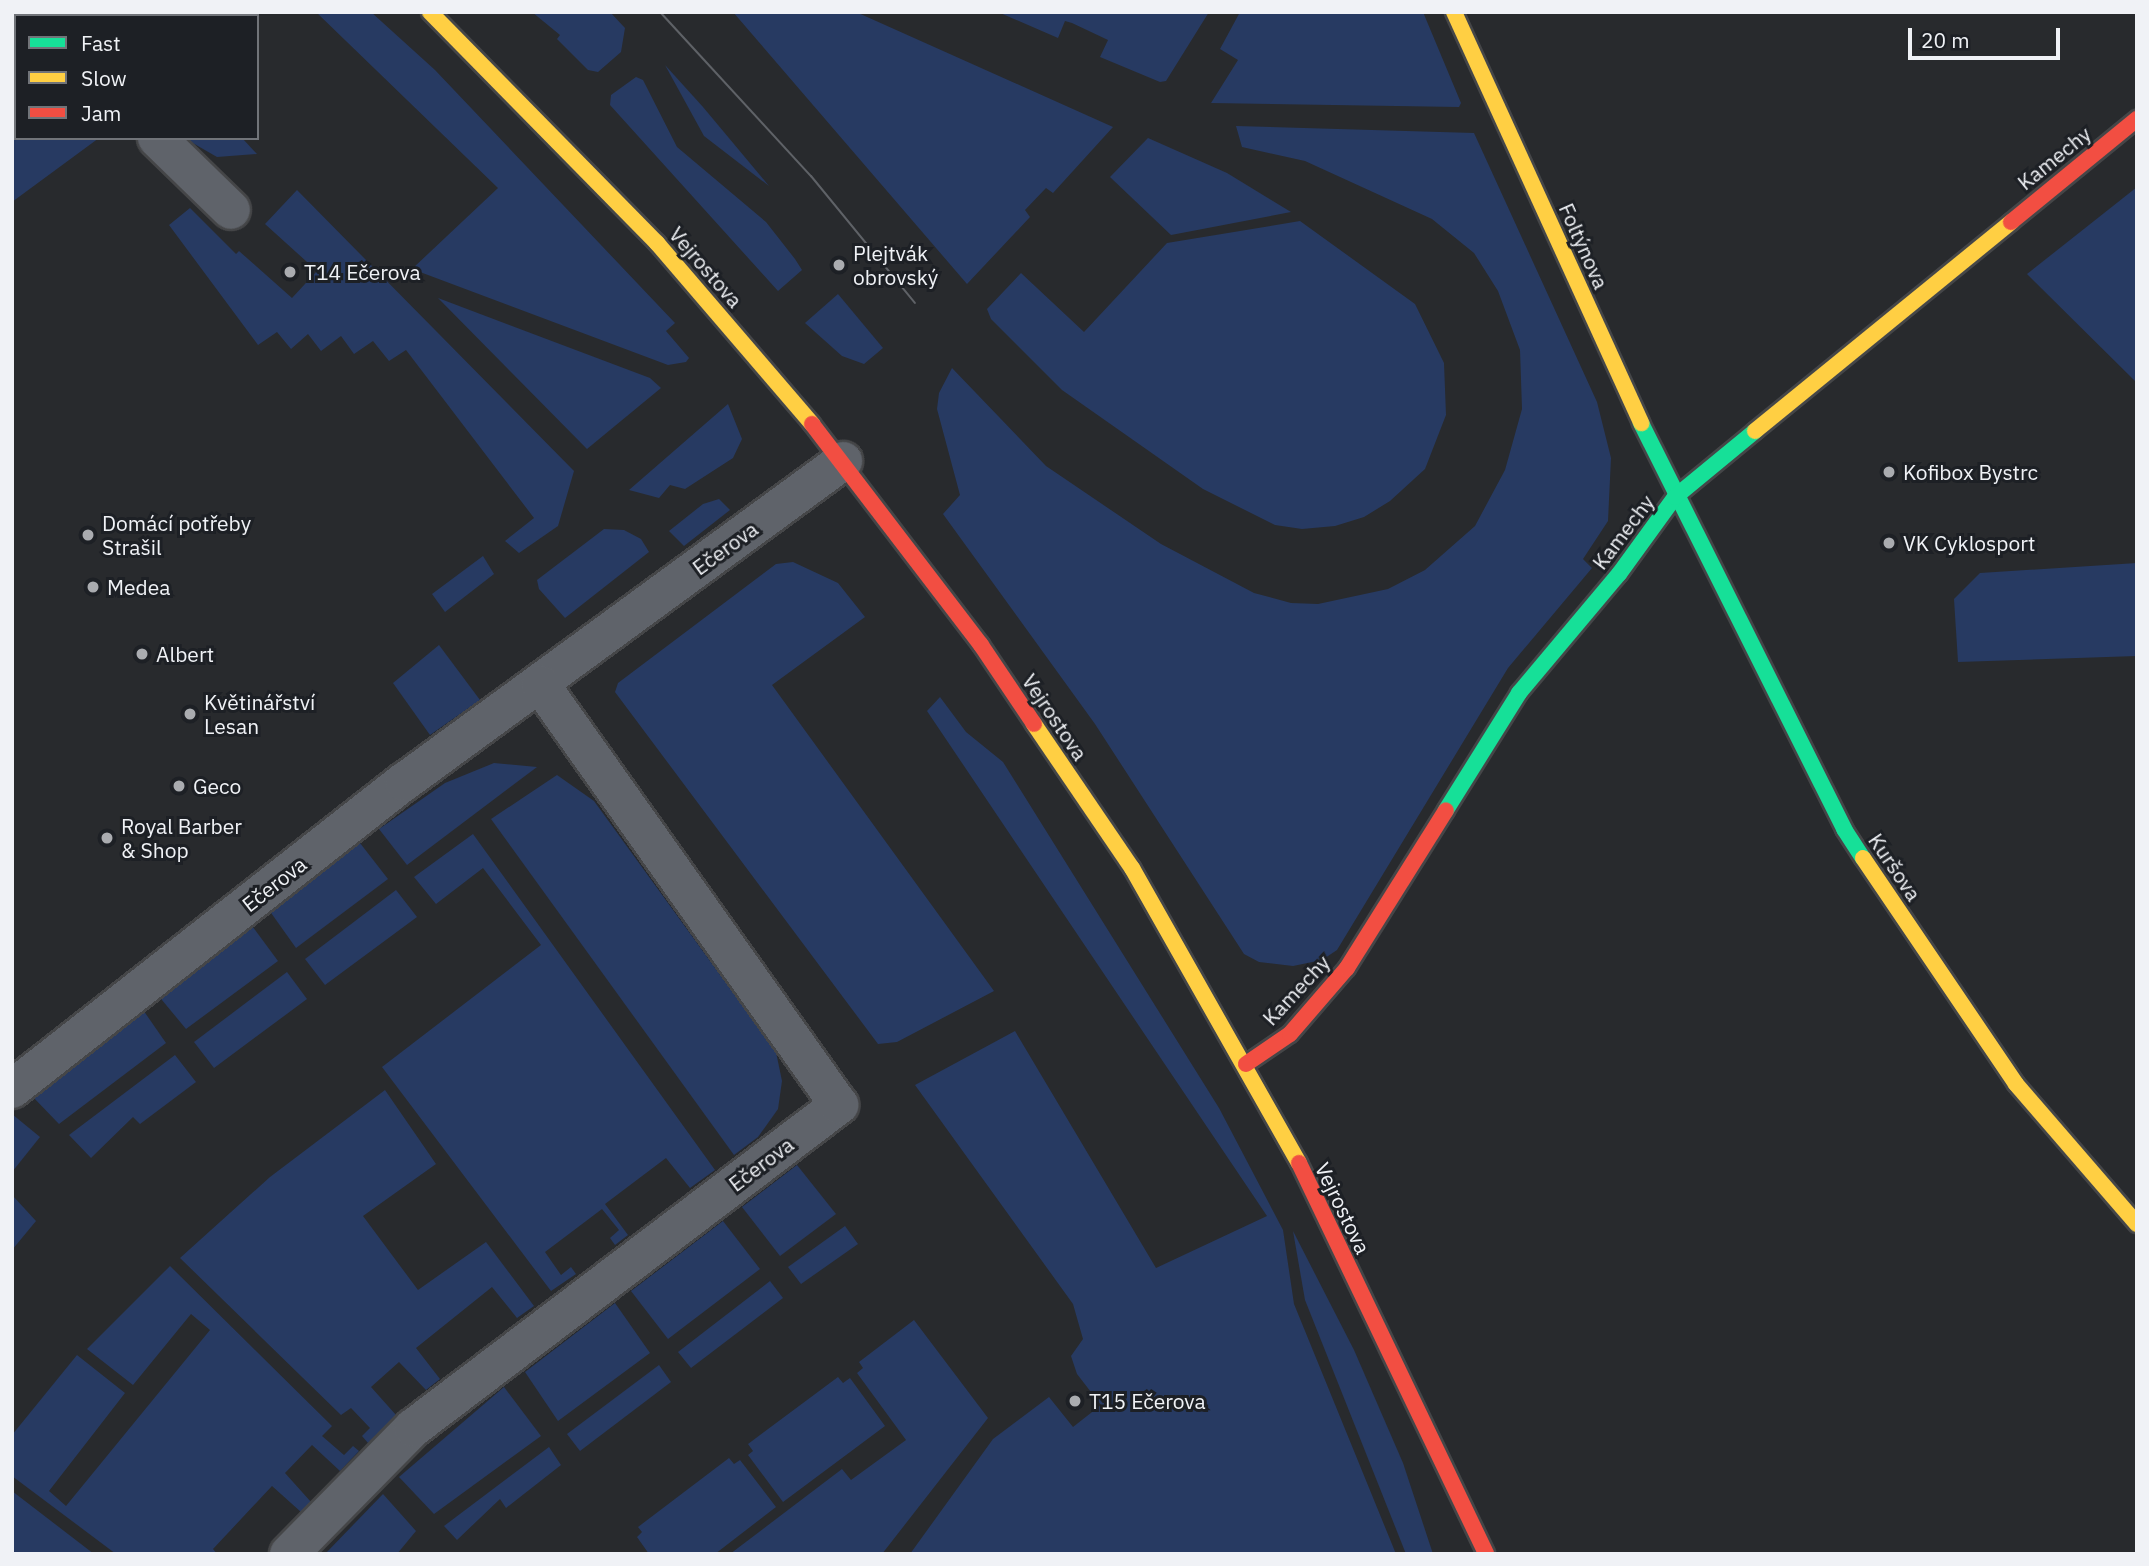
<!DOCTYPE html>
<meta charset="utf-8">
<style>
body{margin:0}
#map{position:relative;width:2149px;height:1566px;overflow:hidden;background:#282a2d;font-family:"IBM Plex Sans",sans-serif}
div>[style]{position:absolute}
.green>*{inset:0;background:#273a62}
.roads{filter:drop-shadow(2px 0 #454648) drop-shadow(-2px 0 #454648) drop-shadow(0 2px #454648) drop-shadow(0 -2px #454648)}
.street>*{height:38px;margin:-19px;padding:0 19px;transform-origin:19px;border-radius:19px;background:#5f636a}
.fast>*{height:16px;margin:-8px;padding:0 8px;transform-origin:8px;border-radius:8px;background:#16e098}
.slow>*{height:16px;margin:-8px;padding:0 8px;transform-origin:8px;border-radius:8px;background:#ffcf43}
.jam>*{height:16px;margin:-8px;padding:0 8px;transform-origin:8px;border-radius:8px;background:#f24e42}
.tram>*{height:2px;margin:-1px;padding:0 1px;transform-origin:1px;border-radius:1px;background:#5f6267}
.dots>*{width:19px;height:19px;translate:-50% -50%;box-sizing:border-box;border:4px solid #1d2025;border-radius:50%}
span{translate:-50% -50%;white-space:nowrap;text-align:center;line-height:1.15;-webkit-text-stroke:6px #1d2025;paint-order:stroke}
.street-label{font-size:21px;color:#f0f2f6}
.poi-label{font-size:21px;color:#f0f2f6}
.left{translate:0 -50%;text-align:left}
.frame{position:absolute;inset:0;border:14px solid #f0f2f6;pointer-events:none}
.legend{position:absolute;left:14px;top:14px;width:245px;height:126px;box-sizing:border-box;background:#1d2025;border:2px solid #717479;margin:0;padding:9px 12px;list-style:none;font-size:21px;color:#f0f2f6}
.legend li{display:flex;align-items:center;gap:14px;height:35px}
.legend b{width:35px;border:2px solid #717479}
.scale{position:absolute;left:1908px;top:28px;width:152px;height:32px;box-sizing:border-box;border:4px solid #f0f2f6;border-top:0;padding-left:9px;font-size:21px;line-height:24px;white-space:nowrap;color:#f0f2f6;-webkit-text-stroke:5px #1d2025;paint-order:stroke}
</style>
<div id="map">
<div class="green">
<div style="clip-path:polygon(316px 12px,371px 12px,435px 70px,675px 323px,666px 331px,689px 358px,686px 362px,668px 365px,412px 269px,498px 188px)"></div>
<div style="clip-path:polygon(532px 12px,610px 12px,625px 28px,621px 52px,598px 72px,588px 70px,557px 39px,560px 35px)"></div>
<div style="clip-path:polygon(733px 12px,856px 12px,1113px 127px,1053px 193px,1046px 188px,1025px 210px,1030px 217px,967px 284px)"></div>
<div style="clip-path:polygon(998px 12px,1209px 12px,1166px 81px,1160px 82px,1100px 57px,1108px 40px,1072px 23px,1065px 21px,1058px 38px)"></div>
<div style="clip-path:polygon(1240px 12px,1423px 12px,1461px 103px,1459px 107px,1211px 103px,1238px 60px,1220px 49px)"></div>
<div style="clip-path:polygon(12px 43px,16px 138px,99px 138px,12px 202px)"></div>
<div style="clip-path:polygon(665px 65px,703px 107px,769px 186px,704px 136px)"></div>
<div style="clip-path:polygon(636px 77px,643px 80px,677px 147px,766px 222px,795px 259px,802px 270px,778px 291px,610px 105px,611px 95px)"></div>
<div style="clip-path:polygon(1236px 126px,1474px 133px,1597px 402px,1611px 458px,1608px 521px,1583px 559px,1592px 568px,1508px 668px,1337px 950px,1322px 960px,1293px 966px,1259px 962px,1244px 954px,1095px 724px,943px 514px,960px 495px,937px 409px,939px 393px,952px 368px,1046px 466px,1161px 544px,1254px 593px,1291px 603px,1318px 604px,1388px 589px,1425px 570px,1475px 526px,1505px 470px,1522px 409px,1520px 350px,1498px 291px,1474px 253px,1432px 219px,1305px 161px,1242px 147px)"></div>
<div style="clip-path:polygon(184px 138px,242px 138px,257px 154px,217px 157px)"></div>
<div style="clip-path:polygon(1148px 138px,1227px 173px,1291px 212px,1171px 235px,1110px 177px)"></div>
<div style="clip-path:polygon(2137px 187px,2137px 383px,2027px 274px)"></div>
<div style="clip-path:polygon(297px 190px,574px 471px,558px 526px,519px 553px,505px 541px,534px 518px,406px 350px,389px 361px,373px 341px,354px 354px,341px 336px,321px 351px,308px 334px,291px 349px,277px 332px,258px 345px,169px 225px,190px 208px,236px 254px,239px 251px,292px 298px,317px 271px,265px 224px)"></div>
<div style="clip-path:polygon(1300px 221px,1415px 304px,1444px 363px,1446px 415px,1425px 469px,1390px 501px,1364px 517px,1335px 526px,1302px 529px,1275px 525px,1203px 489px,1062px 390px,991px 319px,987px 309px,1021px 273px,1084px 332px,1167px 243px)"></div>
<div style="clip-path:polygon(838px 294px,883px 348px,864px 364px,842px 356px,805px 323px)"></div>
<div style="clip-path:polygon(438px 298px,650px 378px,661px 388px,587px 449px)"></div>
<div style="clip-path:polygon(728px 404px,742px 439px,733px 458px,685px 489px,670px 485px,659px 498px,629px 490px)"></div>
<div style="clip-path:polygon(719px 499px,730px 510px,684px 546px,669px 531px,703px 504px)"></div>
<div style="clip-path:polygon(604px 529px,624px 530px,641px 539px,649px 552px,565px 618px,539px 589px,537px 580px)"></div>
<div style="clip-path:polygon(483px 556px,494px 574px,445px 612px,432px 594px)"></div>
<div style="clip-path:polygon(793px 562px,838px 583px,865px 617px,772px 685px,994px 991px,897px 1042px,878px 1044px,615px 692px,618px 683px,776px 564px)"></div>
<div style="clip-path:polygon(2137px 563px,2137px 656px,1958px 662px,1954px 599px,1980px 573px)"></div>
<div style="clip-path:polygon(439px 645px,480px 700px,430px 735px,393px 683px)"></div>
<div style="clip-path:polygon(940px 697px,966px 732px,1003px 762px,1219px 1108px,1283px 1230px,1294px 1304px,1396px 1554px,910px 1554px,993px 1439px,1049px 1397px,1073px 1427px,1101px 1405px,1077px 1374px,1071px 1356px,1083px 1339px,1073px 1304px,915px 1085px,1015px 1031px,1156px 1268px,1267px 1216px,927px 711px)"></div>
<div style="clip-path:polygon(494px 763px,537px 767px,407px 865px,379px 829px,445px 783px)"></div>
<div style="clip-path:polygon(557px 775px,594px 801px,776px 1052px,782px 1081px,778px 1109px,758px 1137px,734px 1155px,491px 819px)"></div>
<div style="clip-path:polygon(473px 834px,715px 1170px,690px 1188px,666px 1158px,605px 1204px,628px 1235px,615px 1245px,610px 1238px,619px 1230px,602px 1209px,545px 1252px,561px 1275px,571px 1267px,576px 1274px,551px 1291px,382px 1067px,541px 945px,483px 868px,436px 904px,414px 877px)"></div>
<div style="clip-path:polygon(360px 843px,388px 879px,296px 948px,269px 910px)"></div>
<div style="clip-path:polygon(396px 890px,417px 917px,325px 985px,305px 959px)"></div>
<div style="clip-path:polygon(250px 923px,278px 961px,186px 1029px,157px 994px)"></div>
<div style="clip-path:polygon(287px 972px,307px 999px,214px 1068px,194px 1042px)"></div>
<div style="clip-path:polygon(141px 1007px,166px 1043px,59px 1124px,32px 1096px)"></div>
<div style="clip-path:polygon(175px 1055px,196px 1082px,140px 1124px,133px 1117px,91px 1158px,69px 1135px)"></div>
<div style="clip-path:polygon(385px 1090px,436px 1164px,363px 1216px,418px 1290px,486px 1242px,534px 1306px,517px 1318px,492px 1287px,416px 1348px,440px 1379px,426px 1390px,399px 1362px,371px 1387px,396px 1415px,368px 1443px,362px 1436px,370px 1428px,351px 1408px,341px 1415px,180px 1258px,270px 1177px)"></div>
<div style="clip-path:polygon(12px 1114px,40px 1137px,12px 1172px)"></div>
<div style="clip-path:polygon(797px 1165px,836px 1214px,780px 1256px,742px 1207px)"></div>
<div style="clip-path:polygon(13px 1196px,36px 1221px,12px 1250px,12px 1197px)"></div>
<div style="clip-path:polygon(723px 1221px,760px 1269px,668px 1339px,631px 1291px)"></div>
<div style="clip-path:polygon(845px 1226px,858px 1244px,801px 1284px,788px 1267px)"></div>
<div style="clip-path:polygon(1293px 1231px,1354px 1350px,1403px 1463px,1433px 1554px,1406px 1554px,1305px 1300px)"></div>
<div style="clip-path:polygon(170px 1266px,332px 1426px,322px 1436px,344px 1455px,353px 1446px,359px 1451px,340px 1471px,312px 1445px,285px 1473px,311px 1502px,301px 1512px,272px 1486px,213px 1549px,217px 1554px,116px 1554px,12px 1476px,12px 1435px,77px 1355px,125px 1393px,49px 1491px,66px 1506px,210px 1330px,191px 1314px,133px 1385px,87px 1349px)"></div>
<div style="clip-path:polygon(770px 1281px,783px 1298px,691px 1368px,678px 1352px)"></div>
<div style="clip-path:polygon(615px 1303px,650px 1353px,558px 1421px,525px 1372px)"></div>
<div style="clip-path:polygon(914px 1320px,988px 1418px,882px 1554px,730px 1554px,842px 1469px,851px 1480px,906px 1440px,857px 1373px,863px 1368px,859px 1362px)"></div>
<div style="clip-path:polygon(659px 1365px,671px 1382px,580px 1451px,567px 1434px)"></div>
<div style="clip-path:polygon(838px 1377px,843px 1383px,850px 1378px,885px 1426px,783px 1502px,748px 1455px,753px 1451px,748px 1444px)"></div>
<div style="clip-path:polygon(504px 1387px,541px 1436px,434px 1514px,399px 1477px)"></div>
<div style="clip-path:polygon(549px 1447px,561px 1465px,506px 1508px,500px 1499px,457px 1540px,444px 1526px)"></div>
<div style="clip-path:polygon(729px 1458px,734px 1464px,740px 1460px,776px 1507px,715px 1554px,649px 1554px,637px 1537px,642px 1532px,638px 1527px)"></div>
<div style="clip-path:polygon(12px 1491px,94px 1554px,12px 1554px)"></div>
<div style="clip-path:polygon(383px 1494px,416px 1531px,397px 1554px,325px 1554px)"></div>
</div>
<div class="roads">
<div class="street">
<div style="left:19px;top:12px;width:6px;rotate:45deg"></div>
<div style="left:157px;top:138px;width:103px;rotate:44.2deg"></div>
<div style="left:12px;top:1089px;width:498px;rotate:-38.1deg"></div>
<div style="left:404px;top:782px;width:544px;rotate:-36.17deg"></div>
<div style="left:289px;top:1554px;width:177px;rotate:-45.5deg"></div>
<div style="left:413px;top:1428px;width:535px;rotate:-37.17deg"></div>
<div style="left:839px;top:1105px;width:516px;rotate:-125.38deg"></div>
</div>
<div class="fast">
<div style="left:1641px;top:423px;width:454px;rotate:63.4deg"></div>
<div style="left:1844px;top:829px;width:35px;rotate:57deg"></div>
<div style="left:1446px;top:810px;width:138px;rotate:-58deg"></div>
<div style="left:1519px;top:693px;width:155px;rotate:-50deg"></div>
<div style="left:1619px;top:574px;width:95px;rotate:-54deg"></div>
<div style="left:1675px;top:497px;width:104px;rotate:-39.5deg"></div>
</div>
<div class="slow">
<div style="left:430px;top:12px;width:324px;rotate:45.5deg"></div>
<div style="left:657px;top:243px;width:238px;rotate:49.4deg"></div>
<div style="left:1454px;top:12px;width:452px;rotate:65.5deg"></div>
<div style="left:1755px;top:431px;width:330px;rotate:-39.2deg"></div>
<div style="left:1034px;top:724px;width:174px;rotate:55.8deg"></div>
<div style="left:1132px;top:868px;width:339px;rotate:60.5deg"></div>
<div style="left:1863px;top:858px;width:273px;rotate:55.9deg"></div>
<div style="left:2016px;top:1084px;width:185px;rotate:49.2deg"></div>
</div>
<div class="jam">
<div style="left:2011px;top:222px;width:163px;rotate:-39.3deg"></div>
<div style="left:812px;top:424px;width:278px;rotate:52.6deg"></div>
<div style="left:981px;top:645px;width:95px;rotate:56.1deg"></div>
<div style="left:1246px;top:1064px;width:53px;rotate:-34.3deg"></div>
<div style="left:1290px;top:1034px;width:87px;rotate:-49.2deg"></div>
<div style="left:1347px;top:968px;width:186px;rotate:-57.9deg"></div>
<div style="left:1299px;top:1163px;width:433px;rotate:64.4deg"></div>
</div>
</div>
<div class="tram">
<div style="left:660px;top:12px;width:223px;rotate:47.4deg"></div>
<div style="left:811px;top:176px;width:164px;rotate:50.7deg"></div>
</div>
<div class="dots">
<div style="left:839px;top:265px;background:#aaacb0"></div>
<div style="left:290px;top:272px;background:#aaacb0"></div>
<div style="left:1889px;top:472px;background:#aaacb0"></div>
<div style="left:88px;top:535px;background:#aaacb0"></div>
<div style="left:1889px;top:543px;background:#aaacb0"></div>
<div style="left:93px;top:587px;background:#aaacb0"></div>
<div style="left:142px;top:654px;background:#aaacb0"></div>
<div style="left:190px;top:714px;background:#aaacb0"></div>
<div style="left:179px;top:786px;background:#aaacb0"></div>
<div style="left:107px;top:838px;background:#aaacb0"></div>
<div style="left:1075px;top:1401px;background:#aaacb0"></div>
</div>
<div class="street-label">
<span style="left:2054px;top:158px;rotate:-39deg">Kamechy</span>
<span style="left:1584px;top:246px;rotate:66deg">Foltýnova</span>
<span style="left:706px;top:267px;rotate:49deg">Vejrostova</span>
<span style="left:1623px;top:532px;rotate:-53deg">Kamechy</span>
<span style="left:725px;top:548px;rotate:-36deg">Ečerova</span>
<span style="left:1055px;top:717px;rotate:56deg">Vejrostova</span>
<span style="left:1895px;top:867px;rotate:56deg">Kuršova</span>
<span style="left:274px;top:884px;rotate:-38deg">Ečerova</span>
<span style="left:1296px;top:990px;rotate:-47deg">Kamechy</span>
<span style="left:761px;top:1164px;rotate:-37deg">Ečerova</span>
<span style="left:1343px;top:1208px;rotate:64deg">Vejrostova</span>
</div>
<div class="poi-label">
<span class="left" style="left:853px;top:265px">Plejtvák<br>obrovský</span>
<span class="left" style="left:304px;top:272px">T14 Ečerova</span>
<span class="left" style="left:1903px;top:472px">Kofibox Bystrc</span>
<span class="left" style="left:102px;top:535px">Domácí potřeby<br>Strašil</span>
<span class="left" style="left:1903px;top:543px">VK Cyklosport</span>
<span class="left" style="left:107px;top:587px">Medea</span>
<span class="left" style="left:156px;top:654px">Albert</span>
<span class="left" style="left:204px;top:714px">Květinářství<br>Lesan</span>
<span class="left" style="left:193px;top:786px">Geco</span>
<span class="left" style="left:121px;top:838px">Royal Barber<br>&amp; Shop</span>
<span class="left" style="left:1089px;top:1401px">T15 Ečerova</span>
</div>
<div class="frame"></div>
<ul class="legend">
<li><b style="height:9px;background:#16e098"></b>Fast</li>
<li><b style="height:9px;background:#ffcf43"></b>Slow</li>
<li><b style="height:9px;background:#f24e42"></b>Jam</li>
</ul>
<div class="scale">20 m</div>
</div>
